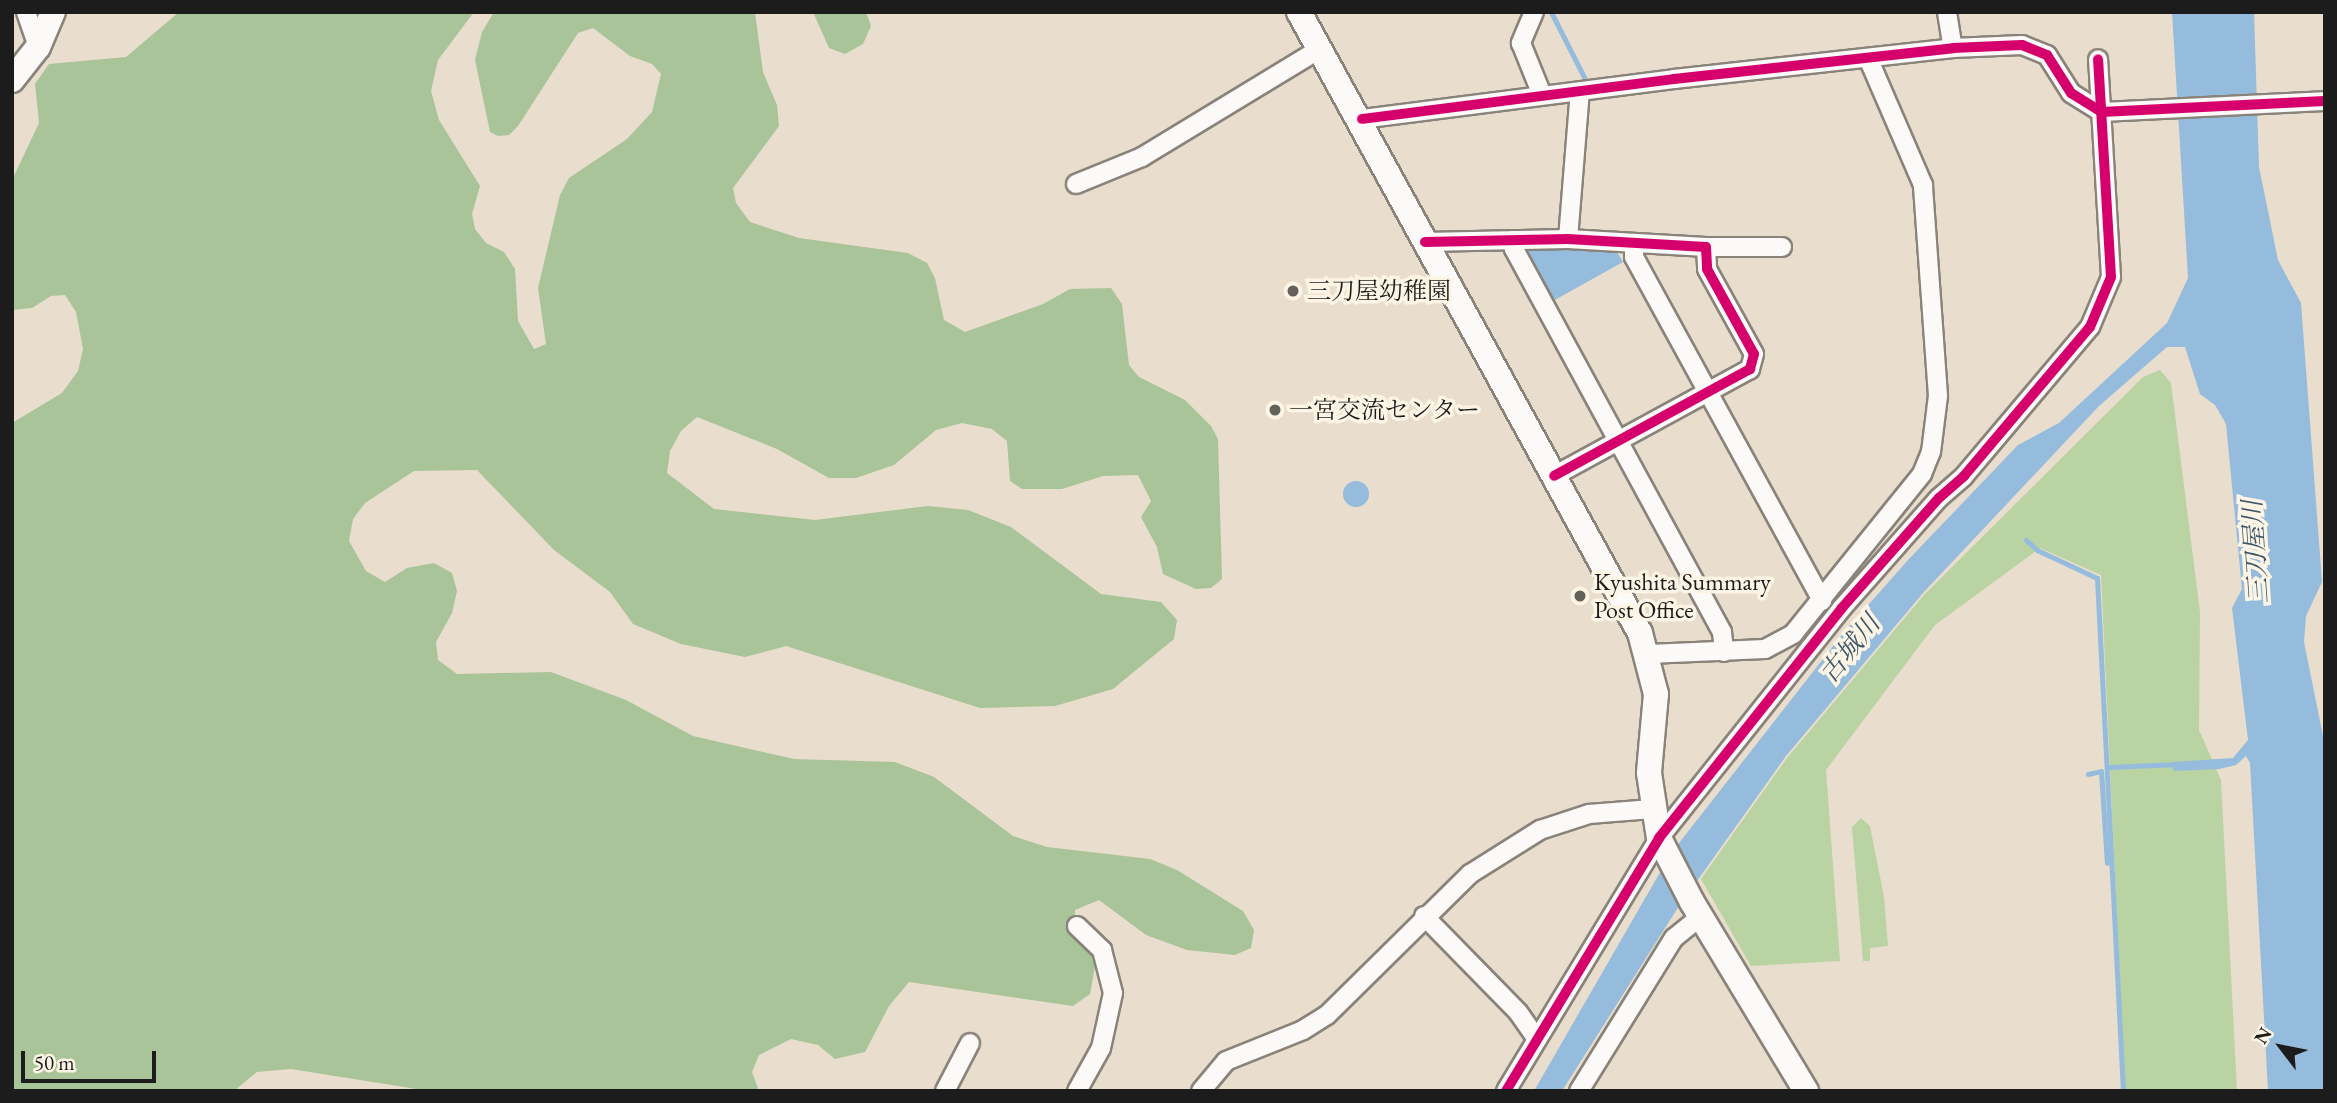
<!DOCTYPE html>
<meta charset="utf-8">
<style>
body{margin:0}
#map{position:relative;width:2337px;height:1103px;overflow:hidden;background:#e9ddcd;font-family:"EB Garamond","Noto Serif JP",serif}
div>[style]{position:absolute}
.green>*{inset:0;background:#b9d3a2}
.forest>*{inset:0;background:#a9c498}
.water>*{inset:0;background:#95bcdc}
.round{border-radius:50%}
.stream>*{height:5px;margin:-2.5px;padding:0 2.5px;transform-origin:2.5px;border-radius:2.5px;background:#95bcdc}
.roads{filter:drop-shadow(2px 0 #89837a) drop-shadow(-2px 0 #89837a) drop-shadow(0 2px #89837a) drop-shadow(0 -2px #89837a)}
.street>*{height:18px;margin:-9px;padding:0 9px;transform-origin:9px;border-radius:9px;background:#fcfaf8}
.secondary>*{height:24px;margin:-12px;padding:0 12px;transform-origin:12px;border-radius:12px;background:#fcfaf8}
.cycleway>*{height:10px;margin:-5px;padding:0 5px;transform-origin:5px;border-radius:5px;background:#d6006c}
.dots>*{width:19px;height:19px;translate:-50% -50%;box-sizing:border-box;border:4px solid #fcf5e5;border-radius:50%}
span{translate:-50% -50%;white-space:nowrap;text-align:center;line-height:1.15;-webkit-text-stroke:7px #fcf5e5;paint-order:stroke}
.poi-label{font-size:24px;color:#1c1c1c}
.left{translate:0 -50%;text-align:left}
.water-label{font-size:26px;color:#3e566c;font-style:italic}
.frame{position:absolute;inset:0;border:14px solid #1c1c1c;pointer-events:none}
.north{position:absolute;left:2246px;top:1012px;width:70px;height:70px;-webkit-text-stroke:5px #fcf5e5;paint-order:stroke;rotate:302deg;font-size:19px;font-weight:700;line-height:28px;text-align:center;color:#1c1c1c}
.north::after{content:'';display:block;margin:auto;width:24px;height:32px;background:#1c1c1c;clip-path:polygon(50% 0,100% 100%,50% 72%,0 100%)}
.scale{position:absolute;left:21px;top:1051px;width:135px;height:32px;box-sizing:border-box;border:4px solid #1c1c1c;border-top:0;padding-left:9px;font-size:21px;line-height:24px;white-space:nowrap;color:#1c1c1c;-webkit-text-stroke:5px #fcf5e5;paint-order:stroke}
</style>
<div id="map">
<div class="green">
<div style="clip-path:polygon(2160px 370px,2171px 383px,2200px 612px,2199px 730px,2221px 780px,2237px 1091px,2125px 1091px,2101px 575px,2040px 548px,1935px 625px,1826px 770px,1840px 961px,1751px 966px,1701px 879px,1787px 758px,1924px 595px,2143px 377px)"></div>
<div style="clip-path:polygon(1861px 818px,1870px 826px,1884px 897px,1888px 946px,1870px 948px,1870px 961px,1863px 961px,1852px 827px)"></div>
</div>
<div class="forest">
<div style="clip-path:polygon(179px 12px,474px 12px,438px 60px,431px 91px,439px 120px,480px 186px,472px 214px,475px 229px,486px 243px,504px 252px,515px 269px,518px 321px,534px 349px,546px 344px,538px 288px,560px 195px,569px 178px,627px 139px,652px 112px,661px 74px,652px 64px,630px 56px,593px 28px,578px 33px,518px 126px,509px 135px,498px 136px,490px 132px,475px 60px,482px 32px,494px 12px,755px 12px,763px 72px,777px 105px,779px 126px,733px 188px,736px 203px,750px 222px,799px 238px,908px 253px,927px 263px,935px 278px,944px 320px,965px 332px,1043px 304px,1070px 289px,1111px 288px,1122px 304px,1129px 365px,1139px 377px,1185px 400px,1211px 426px,1218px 439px,1222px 579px,1211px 588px,1196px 589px,1163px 574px,1157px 547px,1141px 517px,1151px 501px,1138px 475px,1103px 476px,1062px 489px,1022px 489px,1010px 481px,1007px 441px,992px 429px,962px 423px,936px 430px,894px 465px,856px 478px,829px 478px,777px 449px,697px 417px,681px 431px,670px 451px,667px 473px,714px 509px,815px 520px,928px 506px,968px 510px,1011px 527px,1101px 594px,1161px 602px,1177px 620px,1174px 639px,1113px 689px,1055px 706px,980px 708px,786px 646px,745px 657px,681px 644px,633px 624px,610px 592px,554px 550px,477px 470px,414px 471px,365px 503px,353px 519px,349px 541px,366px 571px,385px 582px,407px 568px,434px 563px,452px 573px,457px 591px,452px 613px,436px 642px,438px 660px,457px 674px,551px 672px,626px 700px,693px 736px,794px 759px,895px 762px,934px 777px,1013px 836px,1047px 847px,1150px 859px,1177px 870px,1243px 911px,1254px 930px,1251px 948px,1235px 955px,1187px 950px,1146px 935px,1099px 900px,1075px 910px,1074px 936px,1088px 944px,1095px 966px,1090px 994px,1073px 1006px,909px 982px,889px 1006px,865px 1052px,835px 1059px,818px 1045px,791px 1039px,759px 1055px,752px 1072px,759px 1091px,429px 1091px,291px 1069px,257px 1072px,234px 1091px,12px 1091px,12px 423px,62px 393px,78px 371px,83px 349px,76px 312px,65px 295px,51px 296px,32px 308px,12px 310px,12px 180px,39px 123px,35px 84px,49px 64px,126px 57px)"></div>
<div style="clip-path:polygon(813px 12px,866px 12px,871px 26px,863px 44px,845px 54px,829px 48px)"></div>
</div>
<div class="water">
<div style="clip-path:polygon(2172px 12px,2254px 12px,2259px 167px,2278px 260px,2301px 303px,2322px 582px,2306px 616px,2304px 642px,2325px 746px,2325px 1091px,2268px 1091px,2250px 763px,2246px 756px,2236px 765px,2219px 769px,2173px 771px,2173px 762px,2233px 758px,2248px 740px,2232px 608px,2242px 589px,2226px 424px,2215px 405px,2200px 394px,2185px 347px,2167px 347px,2099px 406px,1923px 593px,1786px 756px,1692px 888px,1672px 852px,1841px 636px,1908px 560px,2018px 445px,2059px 423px,2167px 323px,2188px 278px)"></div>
<div style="clip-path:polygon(1533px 247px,1614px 247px,1623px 262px,1553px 301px,1527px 254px)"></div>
<div class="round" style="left:1343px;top:481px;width:26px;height:26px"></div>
<div style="clip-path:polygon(1666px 862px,1684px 898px,1562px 1091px,1534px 1091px)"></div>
</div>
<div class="stream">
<div style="left:1551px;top:12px;width:75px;rotate:63.1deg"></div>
<div style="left:2026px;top:540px;width:15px;rotate:42deg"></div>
<div style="left:2037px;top:550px;width:66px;rotate:25deg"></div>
<div style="left:2097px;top:578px;width:514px;rotate:87.1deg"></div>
<div style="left:2108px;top:767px;width:71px;rotate:-2.4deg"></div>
<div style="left:2088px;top:774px;width:13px;rotate:-13deg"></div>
<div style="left:2101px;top:771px;width:92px;rotate:86.3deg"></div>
</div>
<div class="roads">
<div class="street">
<div style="left:26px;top:12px;width:37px;rotate:71deg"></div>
<div style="left:1534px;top:12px;width:34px;rotate:113deg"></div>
<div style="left:1521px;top:43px;width:56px;rotate:68deg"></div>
<div style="left:1947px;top:12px;width:36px;rotate:81deg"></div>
<div style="left:1362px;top:119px;width:315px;rotate:-7.3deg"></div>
<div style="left:1674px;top:79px;width:281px;rotate:-6.3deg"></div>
<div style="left:1953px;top:48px;width:69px;rotate:-2.5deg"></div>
<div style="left:2022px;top:45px;width:27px;rotate:22deg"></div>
<div style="left:2047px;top:55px;width:45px;rotate:57.7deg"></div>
<div style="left:2071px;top:93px;width:36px;rotate:32deg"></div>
<div style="left:2101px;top:112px;width:224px;rotate:-2.8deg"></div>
<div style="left:1076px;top:184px;width:71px;rotate:-22.2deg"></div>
<div style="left:1142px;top:157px;width:210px;rotate:-31.3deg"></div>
<div style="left:1568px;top:239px;width:148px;rotate:-85.4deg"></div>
<div style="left:1513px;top:240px;width:9px;rotate:84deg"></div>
<div style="left:1514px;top:249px;width:436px;rotate:61.5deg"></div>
<div style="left:1722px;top:632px;width:20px;rotate:84deg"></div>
<div style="left:1425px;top:242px;width:143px;rotate:-1.2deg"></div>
<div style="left:1568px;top:239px;width:138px;rotate:3.3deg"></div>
<div style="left:1706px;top:247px;width:22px;rotate:87deg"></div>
<div style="left:1707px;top:269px;width:97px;rotate:61.1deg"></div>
<div style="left:1754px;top:354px;width:16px;rotate:105deg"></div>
<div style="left:1750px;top:369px;width:223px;rotate:151.4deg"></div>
<div style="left:1634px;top:243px;width:14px;rotate:90deg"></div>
<div style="left:1634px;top:257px;width:392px;rotate:61.3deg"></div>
<div style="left:1706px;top:247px;width:76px"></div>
<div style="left:1648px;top:654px;width:117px;rotate:-2.4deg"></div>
<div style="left:1765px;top:649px;width:32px;rotate:-28deg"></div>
<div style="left:1793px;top:634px;width:206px;rotate:-51.1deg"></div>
<div style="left:1922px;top:474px;width:24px;rotate:-68deg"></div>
<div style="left:1931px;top:452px;width:56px;rotate:-82.9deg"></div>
<div style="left:1938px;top:396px;width:212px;rotate:-94.1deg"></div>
<div style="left:1923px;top:185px;width:138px;rotate:-113.4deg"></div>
<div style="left:1424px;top:916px;width:134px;rotate:45.6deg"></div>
<div style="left:1518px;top:1012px;width:33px;rotate:55deg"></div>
<div style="left:1077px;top:926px;width:35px;rotate:44deg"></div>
<div style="left:1102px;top:950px;width:44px;rotate:75.7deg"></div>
<div style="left:1113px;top:993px;width:56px;rotate:102.3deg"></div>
<div style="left:1101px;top:1048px;width:49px;rotate:119.2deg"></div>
<div style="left:945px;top:1091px;width:54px;rotate:-62.5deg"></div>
<div style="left:1201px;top:1091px;width:39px;rotate:-50deg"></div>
<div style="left:1226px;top:1061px;width:83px;rotate:-21.9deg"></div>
<div style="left:1303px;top:1030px;width:28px;rotate:-32deg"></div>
<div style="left:1327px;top:1015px;width:201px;rotate:-44.6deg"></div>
<div style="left:1470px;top:874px;width:83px;rotate:-32.2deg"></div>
<div style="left:1540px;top:830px;width:52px;rotate:-18.1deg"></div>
<div style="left:1589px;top:814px;width:63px;rotate:-4.5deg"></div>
<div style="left:1506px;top:1091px;width:296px;rotate:-58.8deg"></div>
<div style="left:1659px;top:838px;width:293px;rotate:-51.5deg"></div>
<div style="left:1841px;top:609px;width:148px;rotate:-48.6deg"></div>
<div style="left:1939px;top:498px;width:33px;rotate:-41deg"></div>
<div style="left:1964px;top:476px;width:195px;rotate:-49.8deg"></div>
<div style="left:2090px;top:327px;width:54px;rotate:-67.2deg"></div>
<div style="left:2111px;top:277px;width:218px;rotate:-93.4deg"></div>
<div style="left:1579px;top:1091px;width:180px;rotate:-58.2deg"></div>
<div style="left:1674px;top:938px;width:35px;rotate:-39deg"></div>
</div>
<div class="secondary">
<div style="left:1299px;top:12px;width:708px;rotate:61.23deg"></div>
<div style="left:1640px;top:633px;width:63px;rotate:75.3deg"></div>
<div style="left:1656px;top:694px;width:79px;rotate:95.1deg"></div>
<div style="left:1649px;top:773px;width:66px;rotate:81.3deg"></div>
<div style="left:1659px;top:838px;width:72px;rotate:62.7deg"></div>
<div style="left:1692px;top:902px;width:221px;rotate:58.9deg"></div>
<div style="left:12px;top:80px;width:42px;rotate:-51.8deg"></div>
<div style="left:38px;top:47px;width:38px;rotate:-67deg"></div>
</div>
</div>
<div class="cycleway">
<div style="left:1362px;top:119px;width:315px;rotate:-7.3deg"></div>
<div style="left:1674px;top:79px;width:281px;rotate:-6.3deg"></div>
<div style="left:1953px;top:48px;width:69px;rotate:-2.5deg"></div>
<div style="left:2022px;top:45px;width:27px;rotate:22deg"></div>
<div style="left:2047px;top:55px;width:45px;rotate:57.7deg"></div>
<div style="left:2071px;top:93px;width:36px;rotate:32deg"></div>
<div style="left:2101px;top:112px;width:224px;rotate:-2.8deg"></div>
<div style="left:1425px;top:242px;width:143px;rotate:-1.2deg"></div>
<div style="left:1568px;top:239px;width:138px;rotate:3.3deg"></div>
<div style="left:1706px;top:247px;width:22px;rotate:87deg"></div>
<div style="left:1707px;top:269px;width:97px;rotate:61.1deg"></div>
<div style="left:1754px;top:354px;width:16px;rotate:105deg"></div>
<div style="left:1750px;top:369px;width:223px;rotate:151.4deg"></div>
<div style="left:1506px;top:1091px;width:296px;rotate:-58.8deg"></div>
<div style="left:1659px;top:838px;width:293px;rotate:-51.5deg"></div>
<div style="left:1841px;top:609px;width:148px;rotate:-48.6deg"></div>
<div style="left:1939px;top:498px;width:33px;rotate:-41deg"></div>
<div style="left:1964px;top:476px;width:195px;rotate:-49.8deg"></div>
<div style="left:2090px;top:327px;width:54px;rotate:-67.2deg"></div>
<div style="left:2111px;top:277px;width:218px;rotate:-93.4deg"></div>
</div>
<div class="dots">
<div style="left:1293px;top:291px;background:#64605a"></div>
<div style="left:1275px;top:410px;background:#64605a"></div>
<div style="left:1580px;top:596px;background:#64605a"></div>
</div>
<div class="poi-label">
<span class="left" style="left:1307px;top:291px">三刀屋幼稚園</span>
<span class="left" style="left:1289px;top:410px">一宮交流センター</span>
<span class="left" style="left:1594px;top:596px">Kyushita Summary<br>Post Office</span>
</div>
<div class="water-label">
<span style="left:2256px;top:552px;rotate:-94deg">三刀屋川</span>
<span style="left:1850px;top:649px;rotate:-51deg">古城川</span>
</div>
<div class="frame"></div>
<div class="north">N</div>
<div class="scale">50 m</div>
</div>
